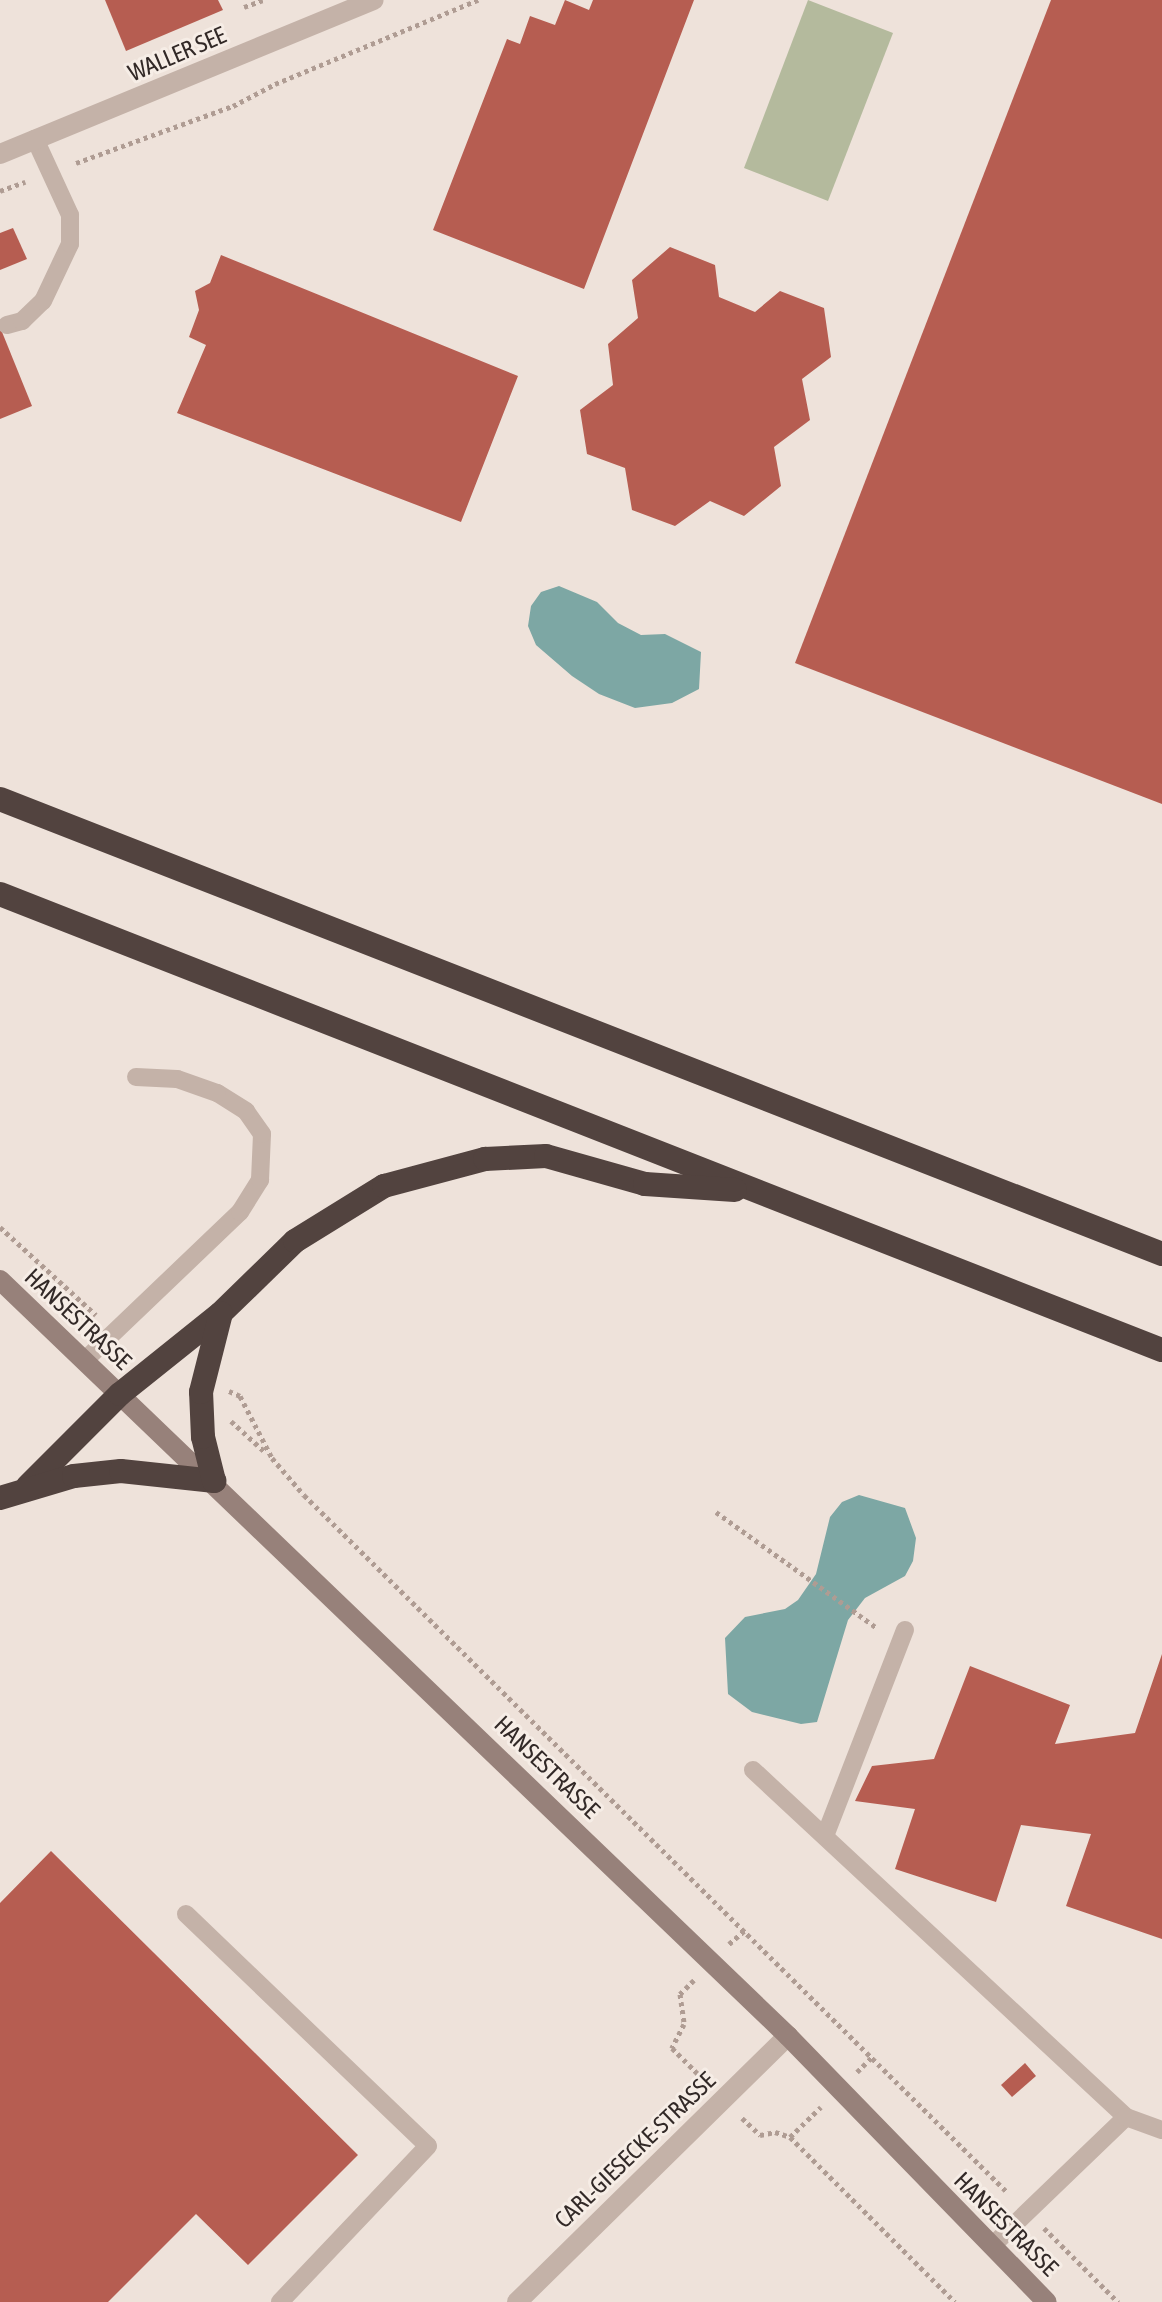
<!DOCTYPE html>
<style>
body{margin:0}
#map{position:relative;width:1162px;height:2302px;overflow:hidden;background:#eee2da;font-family:"Asap Condensed",sans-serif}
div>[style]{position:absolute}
.green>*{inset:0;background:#b4ba9d}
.water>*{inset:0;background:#7da7a4}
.building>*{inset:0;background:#b65d51}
.path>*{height:5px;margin-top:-2.5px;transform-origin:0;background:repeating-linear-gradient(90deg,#af9c93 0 4px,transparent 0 8px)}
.service>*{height:18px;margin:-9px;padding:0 9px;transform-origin:9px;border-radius:9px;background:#c4b2a8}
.minor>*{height:20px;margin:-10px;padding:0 10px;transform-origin:10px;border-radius:10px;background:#c4b2a8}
.secondary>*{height:20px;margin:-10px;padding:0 10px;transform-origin:10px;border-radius:10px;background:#97817a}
.motorway>*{height:24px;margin:-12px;padding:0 12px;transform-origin:12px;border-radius:12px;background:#52433f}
span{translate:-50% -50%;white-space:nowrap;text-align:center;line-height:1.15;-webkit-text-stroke:6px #f6ede6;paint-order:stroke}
.street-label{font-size:24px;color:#322927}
</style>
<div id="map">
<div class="green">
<div style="clip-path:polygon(808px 0,893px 33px,828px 201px,744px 168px)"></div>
</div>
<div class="water">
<div style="clip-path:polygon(559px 586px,597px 602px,618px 623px,641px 635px,665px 634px,701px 652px,699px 689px,672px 703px,635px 708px,599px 694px,572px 676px,536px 645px,528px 626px,531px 606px,541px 592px)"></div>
<div style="clip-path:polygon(859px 1495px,905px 1508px,916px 1538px,913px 1561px,905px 1576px,865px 1598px,848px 1620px,817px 1722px,801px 1724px,752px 1712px,728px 1694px,725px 1638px,745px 1617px,785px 1609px,798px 1600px,816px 1574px,830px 1517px,842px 1502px)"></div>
</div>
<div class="building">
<div style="clip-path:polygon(105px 0,218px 0,223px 10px,126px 51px)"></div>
<div style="clip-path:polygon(565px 0,589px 10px,593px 0,694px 0,584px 289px,433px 230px,507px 39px,520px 44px,530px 16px,555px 25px)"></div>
<div style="clip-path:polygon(1051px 0,1162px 0,1162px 804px,795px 663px)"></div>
<div style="clip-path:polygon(13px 228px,27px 259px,0 270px,0 233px)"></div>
<div style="clip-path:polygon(670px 247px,715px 265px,719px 297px,755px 312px,780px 291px,824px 308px,831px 357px,802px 379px,810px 420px,774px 447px,781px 486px,744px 516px,710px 501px,675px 526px,632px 510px,625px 468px,587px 454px,580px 410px,613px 385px,608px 344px,638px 318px,632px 280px)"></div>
<div style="clip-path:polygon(221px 255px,518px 376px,461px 522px,177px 413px,206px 345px,189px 337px,199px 310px,195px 291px,210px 283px)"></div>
<div style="clip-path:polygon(0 327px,32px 406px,0 419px)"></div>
<div style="clip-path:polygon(1162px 1654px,1162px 1939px,1066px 1906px,1091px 1834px,1021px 1825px,996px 1902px,895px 1869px,915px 1809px,855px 1801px,872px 1766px,934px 1759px,970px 1666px,1070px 1705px,1055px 1744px,1135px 1733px)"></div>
<div style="clip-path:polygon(51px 1851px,358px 2155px,248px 2265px,196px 2214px,108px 2302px,0 2302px,0 1903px)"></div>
<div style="clip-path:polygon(1025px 2063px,1036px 2076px,1012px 2097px,1001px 2085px)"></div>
</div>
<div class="path">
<div style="left:244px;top:7px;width:20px;rotate:-20deg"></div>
<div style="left:76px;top:163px;width:167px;rotate:-20deg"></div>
<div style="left:233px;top:106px;width:47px;rotate:-27.6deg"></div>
<div style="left:275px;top:84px;width:220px;rotate:-22.5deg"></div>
<div style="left:0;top:191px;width:27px;rotate:-20deg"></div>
<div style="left:0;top:1227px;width:130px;rotate:42.5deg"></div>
<div style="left:229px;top:1391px;width:12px;rotate:24deg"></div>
<div style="left:240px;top:1396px;width:70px;rotate:62.7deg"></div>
<div style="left:272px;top:1458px;width:49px;rotate:49.1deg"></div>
<div style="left:304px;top:1495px;width:991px;rotate:44.75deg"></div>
<div style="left:231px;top:1421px;width:46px;rotate:42.4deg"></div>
<div style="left:716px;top:1512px;width:198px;rotate:35.8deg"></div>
<div style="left:729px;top:1944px;width:23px;rotate:-41deg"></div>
<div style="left:694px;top:1980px;width:20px;rotate:135deg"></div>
<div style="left:680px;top:1994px;width:30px;rotate:82deg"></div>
<div style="left:684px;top:2024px;width:27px;rotate:117deg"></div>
<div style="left:672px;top:2048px;width:45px;rotate:45deg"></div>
<div style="left:857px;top:2072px;width:23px;rotate:-45deg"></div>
<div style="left:742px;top:2118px;width:25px;rotate:43deg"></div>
<div style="left:760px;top:2135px;width:15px;rotate:-11deg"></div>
<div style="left:775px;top:2132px;width:16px;rotate:18deg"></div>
<div style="left:790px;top:2137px;width:233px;rotate:45deg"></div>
<div style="left:790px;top:2137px;width:43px;rotate:-44.1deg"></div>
<div style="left:1044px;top:2228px;width:105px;rotate:45deg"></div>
</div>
<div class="service">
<div style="left:7px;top:325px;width:16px;rotate:-15deg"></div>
<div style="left:22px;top:321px;width:29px;rotate:-44deg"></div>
<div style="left:43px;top:301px;width:63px;rotate:-64.7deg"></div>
<div style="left:70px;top:244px;width:29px;rotate:-90deg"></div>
<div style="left:70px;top:215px;width:84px;rotate:-114.7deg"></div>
<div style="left:84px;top:1361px;width:216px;rotate:-43.7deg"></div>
<div style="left:240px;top:1212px;width:38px;rotate:-58deg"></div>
<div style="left:260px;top:1180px;width:46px;rotate:-87.5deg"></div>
<div style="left:262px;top:1134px;width:28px;rotate:-125deg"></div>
<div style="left:246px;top:1111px;width:34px;rotate:-148deg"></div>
<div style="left:217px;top:1093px;width:42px;rotate:-160.7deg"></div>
<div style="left:177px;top:1079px;width:41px;rotate:-177.2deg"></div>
<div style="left:753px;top:1770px;width:509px;rotate:42.93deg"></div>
<div style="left:1126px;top:2117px;width:186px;rotate:136.1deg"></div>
<div style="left:825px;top:1836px;width:221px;rotate:-68.8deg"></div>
<div style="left:186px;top:1914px;width:335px;rotate:43.8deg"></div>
<div style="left:428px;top:2146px;width:215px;rotate:133.5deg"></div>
<div style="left:1126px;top:2117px;width:38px;rotate:20deg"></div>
</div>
<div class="minor">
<div style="left:0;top:154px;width:404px;rotate:-22.4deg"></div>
<div style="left:517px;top:2302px;width:380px;rotate:-44.5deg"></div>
</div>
<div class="secondary">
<div style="left:0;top:1280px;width:1092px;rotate:43.81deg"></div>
<div style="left:788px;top:2036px;width:371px;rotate:45.8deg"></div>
</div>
<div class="motorway">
<div style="left:0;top:799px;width:1248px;rotate:21.38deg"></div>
<div style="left:0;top:894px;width:1248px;rotate:21.43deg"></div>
<div style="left:28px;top:1486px;width:130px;rotate:-45deg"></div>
<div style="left:120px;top:1394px;width:129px;rotate:-38.7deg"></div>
<div style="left:221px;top:1313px;width:103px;rotate:-44.2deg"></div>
<div style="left:295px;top:1241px;width:105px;rotate:-31.7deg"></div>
<div style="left:384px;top:1186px;width:105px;rotate:-15deg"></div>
<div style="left:485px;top:1159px;width:61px;rotate:-2.8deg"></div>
<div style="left:546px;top:1156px;width:103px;rotate:15.8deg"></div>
<div style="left:645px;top:1184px;width:90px;rotate:3.8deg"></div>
<div style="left:0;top:1498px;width:77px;rotate:-16.6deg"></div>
<div style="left:74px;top:1476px;width:47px;rotate:-6.1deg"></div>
<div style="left:121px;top:1471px;width:94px;rotate:6.1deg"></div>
<div style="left:214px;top:1481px;width:45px;rotate:-104deg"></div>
<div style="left:203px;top:1437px;width:45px;rotate:-92.5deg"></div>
<div style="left:201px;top:1392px;width:81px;rotate:-75.8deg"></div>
</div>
<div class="street-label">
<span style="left:177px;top:54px;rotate:-23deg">WALLER SEE</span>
<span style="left:78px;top:1319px;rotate:43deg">HANSESTRASSE</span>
<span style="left:547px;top:1767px;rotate:44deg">HANSESTRASSE</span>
<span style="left:635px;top:2150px;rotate:-44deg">CARL-GIESECKE-STRASSE</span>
<span style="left:1006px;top:2224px;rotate:45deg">HANSESTRASSE</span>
</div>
</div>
